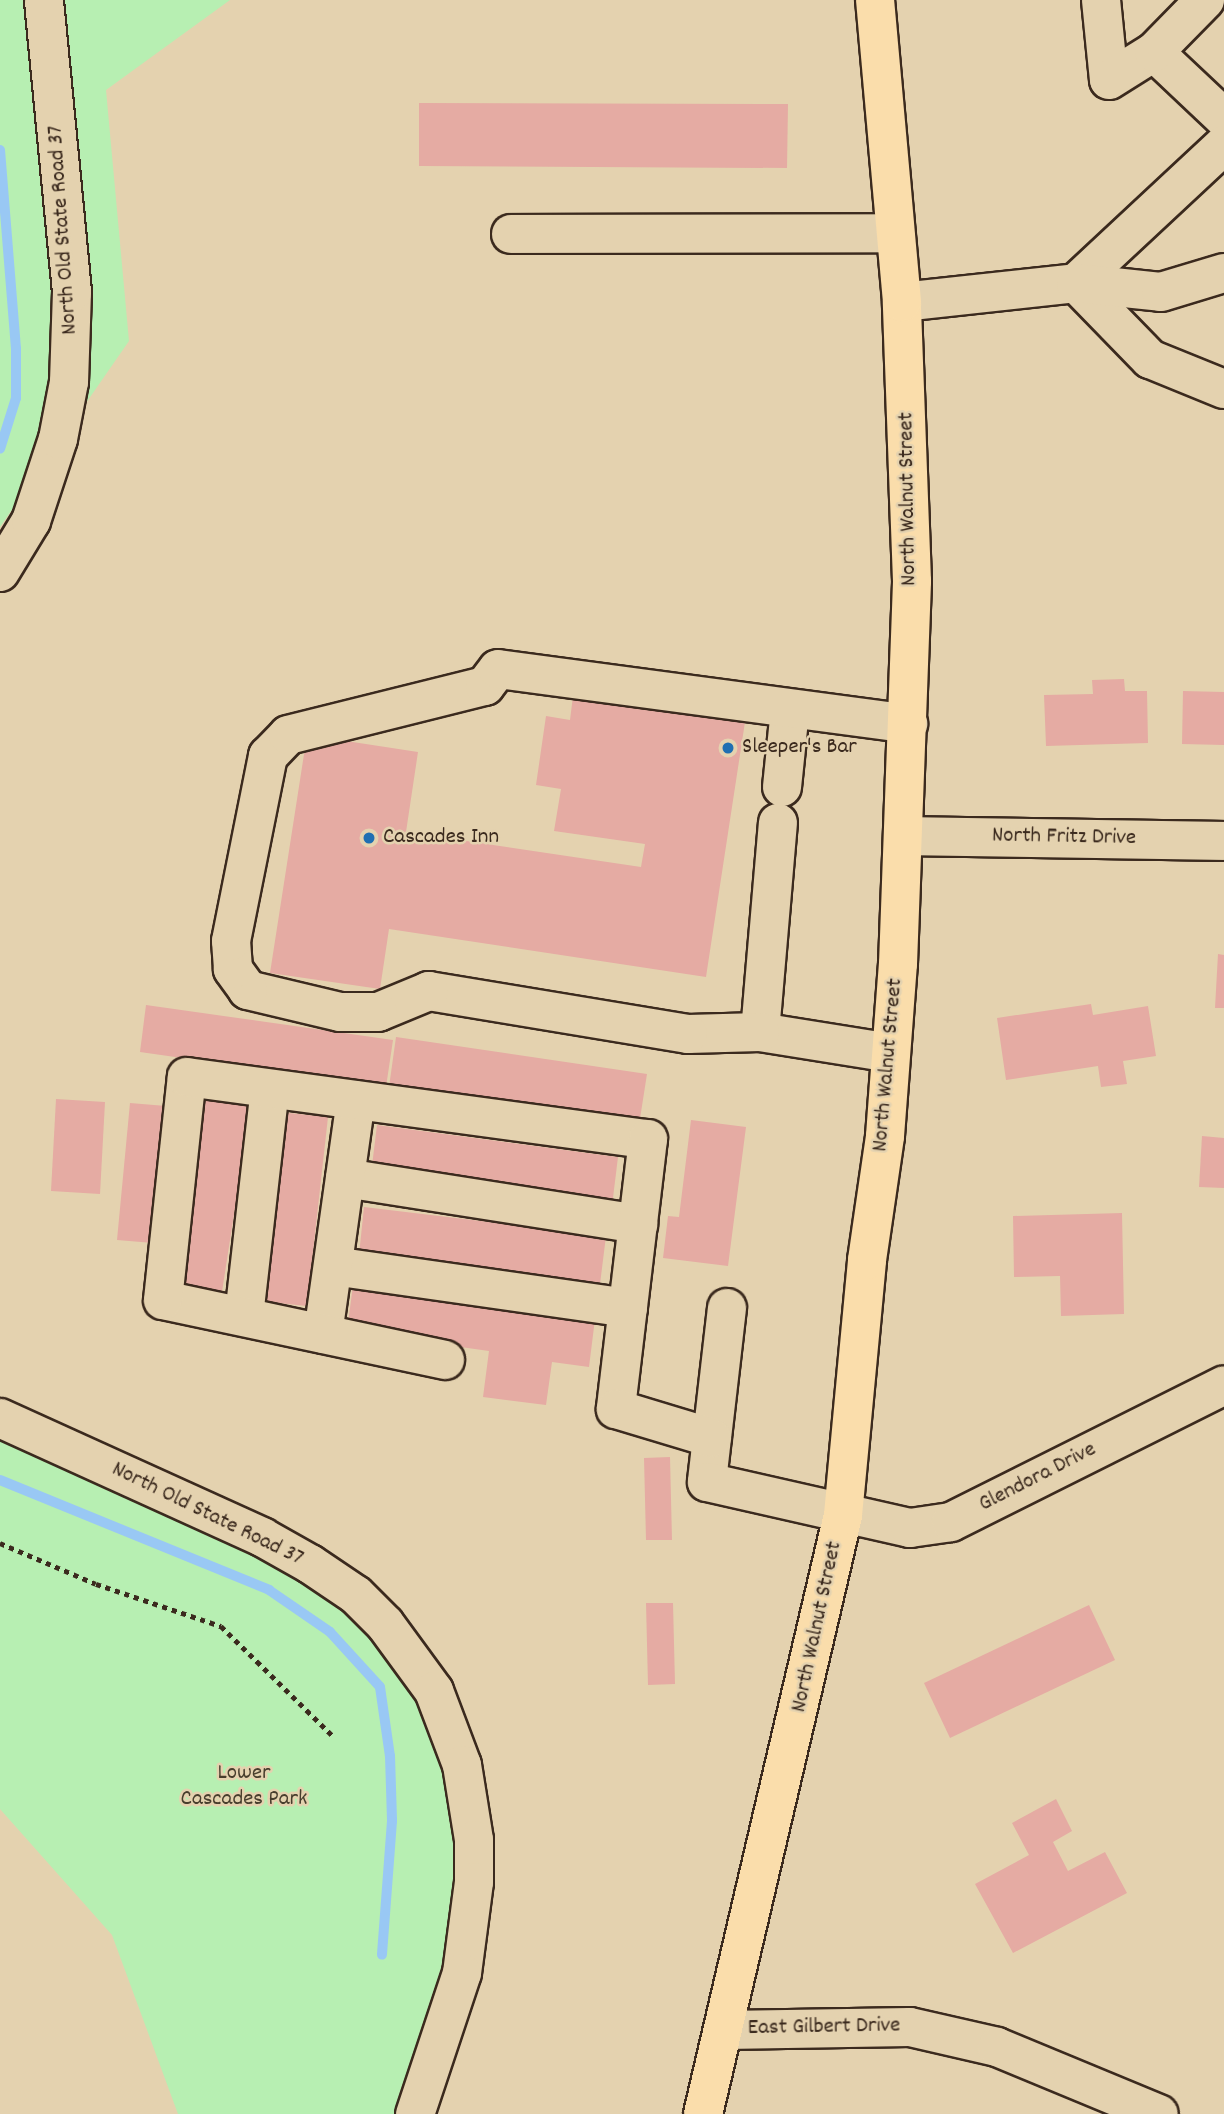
<!DOCTYPE html>
<style>
body{margin:0}
#map{position:relative;width:1224px;height:2114px;overflow:hidden;background:#e4d2af;font-family:Dekko,sans-serif}
div>[style]{position:absolute}
.green>*{inset:0;background:#b7efb2}
.stream>*{height:10px;margin:-5px;padding:0 5px;transform-origin:5px;border-radius:5px;background:#99c8f4}
.building>*{inset:0;background:#e5aba3}
.path>*{height:4.5px;margin-top:-2.25px;transform-origin:0;background:repeating-linear-gradient(90deg,#3b2a1e 0 5px,transparent 0 10px)}
.roads{filter:drop-shadow(2px 0 #3b2a1e) drop-shadow(-2px 0 #3b2a1e) drop-shadow(0 2px #3b2a1e) drop-shadow(0 -2px #3b2a1e)}
.minor>*{height:38px;margin:-19px;padding:0 19px;transform-origin:19px;border-radius:19px;background:#e4d2af}
.major>*{height:38px;margin:-19px;padding:0 19px;transform-origin:19px;border-radius:19px;background:#faddab}
.dots>*{width:19px;height:19px;translate:-50% -50%;box-sizing:border-box;border:4px solid #e4d2af;border-radius:50%}
span{translate:-50% -50%;white-space:nowrap;text-align:center;line-height:1.15;-webkit-text-stroke:5px #e4d2af;paint-order:stroke}
.street-label{font-size:23px;color:#3b2a1e}
.poi-label{font-size:23px;color:#3b2a1e}
.left{translate:0 -50%;text-align:left}
.park-label{font-size:23px;color:#473e2d}
</style>
<div id="map">
<div class="green">
<div style="clip-path:polygon(0 0,230px 0,106px 90px,129px 341px,0 527px)"></div>
<div style="clip-path:polygon(0 1435px,259px 1553px,336px 1603px,403px 1666px,458px 1801px,462px 1882px,448px 1961px,409px 2114px,178px 2114px,112px 1935px,0 1809px)"></div>
</div>
<div class="stream">
<div style="left:0;top:150px;width:200px;rotate:85.4deg"></div>
<div style="left:16px;top:349px;width:49px;rotate:90deg"></div>
<div style="left:16px;top:398px;width:53px;rotate:107.4deg"></div>
<div style="left:0;top:1480px;width:291px;rotate:22.2deg"></div>
<div style="left:269px;top:1590px;width:74px;rotate:34.5deg"></div>
<div style="left:330px;top:1632px;width:74px;rotate:47.7deg"></div>
<div style="left:380px;top:1687px;width:70px;rotate:81.8deg"></div>
<div style="left:390px;top:1756px;width:65px;rotate:88.2deg"></div>
<div style="left:392px;top:1821px;width:134px;rotate:94.3deg"></div>
</div>
<div class="building">
<div style="clip-path:polygon(419px 103px,788px 104px,787px 168px,419px 166px)"></div>
<div style="clip-path:polygon(1124px 679px,1125px 691px,1147px 691px,1148px 743px,1046px 746px,1044px 695px,1093px 694px,1092px 680px)"></div>
<div style="clip-path:polygon(1183px 691px,1224px 692px,1224px 745px,1182px 744px)"></div>
<div style="clip-path:polygon(573px 696px,745px 722px,706px 977px,389px 929px,380px 989px,270px 973px,307px 735px,418px 752px,406px 832px,641px 867px,645px 844px,554px 831px,561px 789px,536px 785px,546px 716px,570px 720px)"></div>
<div style="clip-path:polygon(1218px 954px,1224px 955px,1224px 1008px,1215px 1008px)"></div>
<div style="clip-path:polygon(1091px 1004px,1093px 1015px,1148px 1006px,1156px 1056px,1123px 1061px,1127px 1084px,1101px 1087px,1098px 1066px,1006px 1080px,997px 1018px)"></div>
<div style="clip-path:polygon(146px 1005px,393px 1040px,386px 1087px,140px 1052px)"></div>
<div style="clip-path:polygon(396px 1037px,647px 1074px,639px 1125px,389px 1087px)"></div>
<div style="clip-path:polygon(204px 1098px,251px 1105px,221px 1298px,175px 1291px)"></div>
<div style="clip-path:polygon(56px 1099px,105px 1102px,100px 1194px,51px 1191px)"></div>
<div style="clip-path:polygon(130px 1103px,166px 1106px,153px 1243px,117px 1240px)"></div>
<div style="clip-path:polygon(279px 1112px,328px 1117px,307px 1306px,258px 1301px)"></div>
<div style="clip-path:polygon(691px 1120px,746px 1127px,728px 1266px,663px 1258px,668px 1216px,679px 1217px)"></div>
<div style="clip-path:polygon(377px 1125px,618px 1157px,612px 1206px,371px 1174px)"></div>
<div style="clip-path:polygon(1202px 1136px,1224px 1138px,1224px 1188px,1199px 1187px)"></div>
<div style="clip-path:polygon(364px 1207px,606px 1236px,600px 1284px,359px 1255px)"></div>
<div style="clip-path:polygon(1122px 1213px,1124px 1314px,1061px 1316px,1060px 1276px,1014px 1277px,1013px 1216px)"></div>
<div style="clip-path:polygon(353px 1285px,595px 1319px,589px 1367px,552px 1362px,546px 1405px,483px 1397px,489px 1351px,347px 1331px)"></div>
<div style="clip-path:polygon(670px 1457px,672px 1540px,646px 1540px,644px 1458px)"></div>
<div style="clip-path:polygon(646px 1603px,673px 1603px,675px 1684px,648px 1685px)"></div>
<div style="clip-path:polygon(1089px 1605px,1115px 1660px,950px 1738px,924px 1683px)"></div>
<div style="clip-path:polygon(1056px 1799px,1072px 1831px,1053px 1842px,1068px 1871px,1105px 1852px,1127px 1893px,1013px 1953px,975px 1884px,1029px 1855px,1012px 1823px)"></div>
</div>
<div class="path">
<div style="left:0;top:1543px;width:104px;rotate:23.1deg"></div>
<div style="left:96px;top:1584px;width:132px;rotate:18.6deg"></div>
<div style="left:221px;top:1626px;width:156px;rotate:44.5deg"></div>
</div>
<div class="roads">
<div class="minor">
<div style="left:1101px;top:0;width:80px;rotate:84.3deg"></div>
<div style="left:1109px;top:80px;width:53px;rotate:-31.9deg"></div>
<div style="left:1154px;top:52px;width:96px;rotate:43.3deg"></div>
<div style="left:1154px;top:52px;width:73px;rotate:-45.6deg"></div>
<div style="left:1224px;top:145px;width:202px;rotate:137deg"></div>
<div style="left:1076px;top:283px;width:106px;rotate:45.8deg"></div>
<div style="left:1150px;top:359px;width:80px;rotate:22.1deg"></div>
<div style="left:511px;top:234px;width:384px;rotate:-0.1deg"></div>
<div style="left:902px;top:302px;width:175px;rotate:-6.2deg"></div>
<div style="left:1076px;top:283px;width:85px;rotate:6deg"></div>
<div style="left:1161px;top:292px;width:66px;rotate:-16.8deg"></div>
<div style="left:0;top:572px;width:60px;rotate:-58.7deg"></div>
<div style="left:31px;top:521px;width:86px;rotate:-71.8deg"></div>
<div style="left:58px;top:439px;width:58px;rotate:-79.1deg"></div>
<div style="left:69px;top:382px;width:90px;rotate:-88.1deg"></div>
<div style="left:72px;top:292px;width:293px;rotate:-95.5deg"></div>
<div style="left:782px;top:787px;width:78px;rotate:-84.1deg"></div>
<div style="left:904px;top:836px;width:320px;rotate:0.9deg"></div>
<div style="left:760px;top:1032px;width:210px;rotate:-85.1deg"></div>
<div style="left:891px;top:1053px;width:133px;rotate:-170.9deg"></div>
<div style="left:760px;top:1032px;width:72px;rotate:178.4deg"></div>
<div style="left:688px;top:1034px;width:263px;rotate:-170.6deg"></div>
<div style="left:429px;top:991px;width:55px;rotate:157.6deg"></div>
<div style="left:378px;top:1012px;width:38px;rotate:180deg"></div>
<div style="left:340px;top:1012px;width:95px;rotate:-166.6deg"></div>
<div style="left:248px;top:990px;width:26px;rotate:-126deg"></div>
<div style="left:233px;top:969px;width:28px;rotate:-94deg"></div>
<div style="left:231px;top:941px;width:189px;rotate:-78.7deg"></div>
<div style="left:268px;top:756px;width:29px;rotate:-46deg"></div>
<div style="left:288px;top:735px;width:203px;rotate:-14deg"></div>
<div style="left:485px;top:686px;width:21px;rotate:-53deg"></div>
<div style="left:498px;top:669px;width:414px;rotate:7.6deg"></div>
<div style="left:345px;top:1178px;width:297px;rotate:8.9deg"></div>
<div style="left:333px;top:1266px;width:298px;rotate:8.1deg"></div>
<div style="left:727px;top:1308px;width:175px;rotate:96.6deg"></div>
<div style="left:707px;top:1482px;width:208px;rotate:12.8deg"></div>
<div style="left:910px;top:1528px;width:41px;rotate:-8.3deg"></div>
<div style="left:951px;top:1522px;width:305px;rotate:-26.6deg"></div>
<div style="left:244px;top:1316px;width:228px;rotate:-83.5deg"></div>
<div style="left:323px;top:1334px;width:236px;rotate:-82deg"></div>
<div style="left:445px;top:1360px;width:288px;rotate:-168deg"></div>
<div style="left:163px;top:1300px;width:224px;rotate:-83.9deg"></div>
<div style="left:187px;top:1077px;width:465px;rotate:7.7deg"></div>
<div style="left:648px;top:1139px;width:272px;rotate:96.8deg"></div>
<div style="left:616px;top:1409px;width:100px;rotate:16.8deg"></div>
<div style="left:0;top:1418px;width:288px;rotate:24.4deg"></div>
<div style="left:262px;top:1537px;width:55px;rotate:29.4deg"></div>
<div style="left:310px;top:1564px;width:55px;rotate:34deg"></div>
<div style="left:356px;top:1595px;width:41px;rotate:45deg"></div>
<div style="left:385px;top:1624px;width:83px;rotate:53.8deg"></div>
<div style="left:434px;top:1691px;width:79px;rotate:69.3deg"></div>
<div style="left:462px;top:1765px;width:76px;rotate:80.9deg"></div>
<div style="left:474px;top:1840px;width:42px;rotate:90deg"></div>
<div style="left:474px;top:1882px;width:92px;rotate:97.5deg"></div>
<div style="left:462px;top:1973px;width:149px;rotate:108.4deg"></div>
<div style="left:725px;top:2030px;width:185px;rotate:-0.9deg"></div>
<div style="left:910px;top:2027px;width:89px;rotate:12.9deg"></div>
<div style="left:997px;top:2047px;width:175px;rotate:22.5deg"></div>
</div>
<div class="major">
<div style="left:703px;top:2114px;width:615px;rotate:-76.84deg"></div>
<div style="left:843px;top:1515px;width:256px;rotate:-84.6deg"></div>
<div style="left:867px;top:1260px;width:125px;rotate:-81.7deg"></div>
<div style="left:885px;top:1136px;width:172px;rotate:-85.7deg"></div>
<div style="left:898px;top:964px;width:383px;rotate:-87.9deg"></div>
<div style="left:912px;top:581px;width:279px;rotate:-92.1deg"></div>
<div style="left:902px;top:302px;width:303px;rotate:-95.1deg"></div>
</div>
</div>
<div class="dots">
<div style="left:728px;top:748px;background:#1f6fb2"></div>
<div style="left:369px;top:838px;background:#1f6fb2"></div>
</div>
<div class="street-label">
<span style="left:64px;top:230px;rotate:-94deg">North Old State Road 37</span>
<span style="left:909px;top:499px;rotate:-91deg">North Walnut Street</span>
<span style="left:1064px;top:838px;rotate:1deg">North Fritz Drive</span>
<span style="left:889px;top:1065px;rotate:-85deg">North Walnut Street</span>
<span style="left:1038px;top:1478px;rotate:-27deg">Glendora Drive</span>
<span style="left:207px;top:1515px;rotate:26deg">North Old State Road 37</span>
<span style="left:818px;top:1627px;rotate:-78deg">North Walnut Street</span>
<span style="left:824px;top:2028px;rotate:-1deg">East Gilbert Drive</span>
</div>
<div class="poi-label">
<span class="left" style="left:742px;top:748px">Sleeper's Bar</span>
<span class="left" style="left:383px;top:838px">Cascades Inn</span>
</div>
<div class="park-label">
<span style="left:244px;top:1787px">Lower<br>Cascades Park</span>
</div>
</div>
